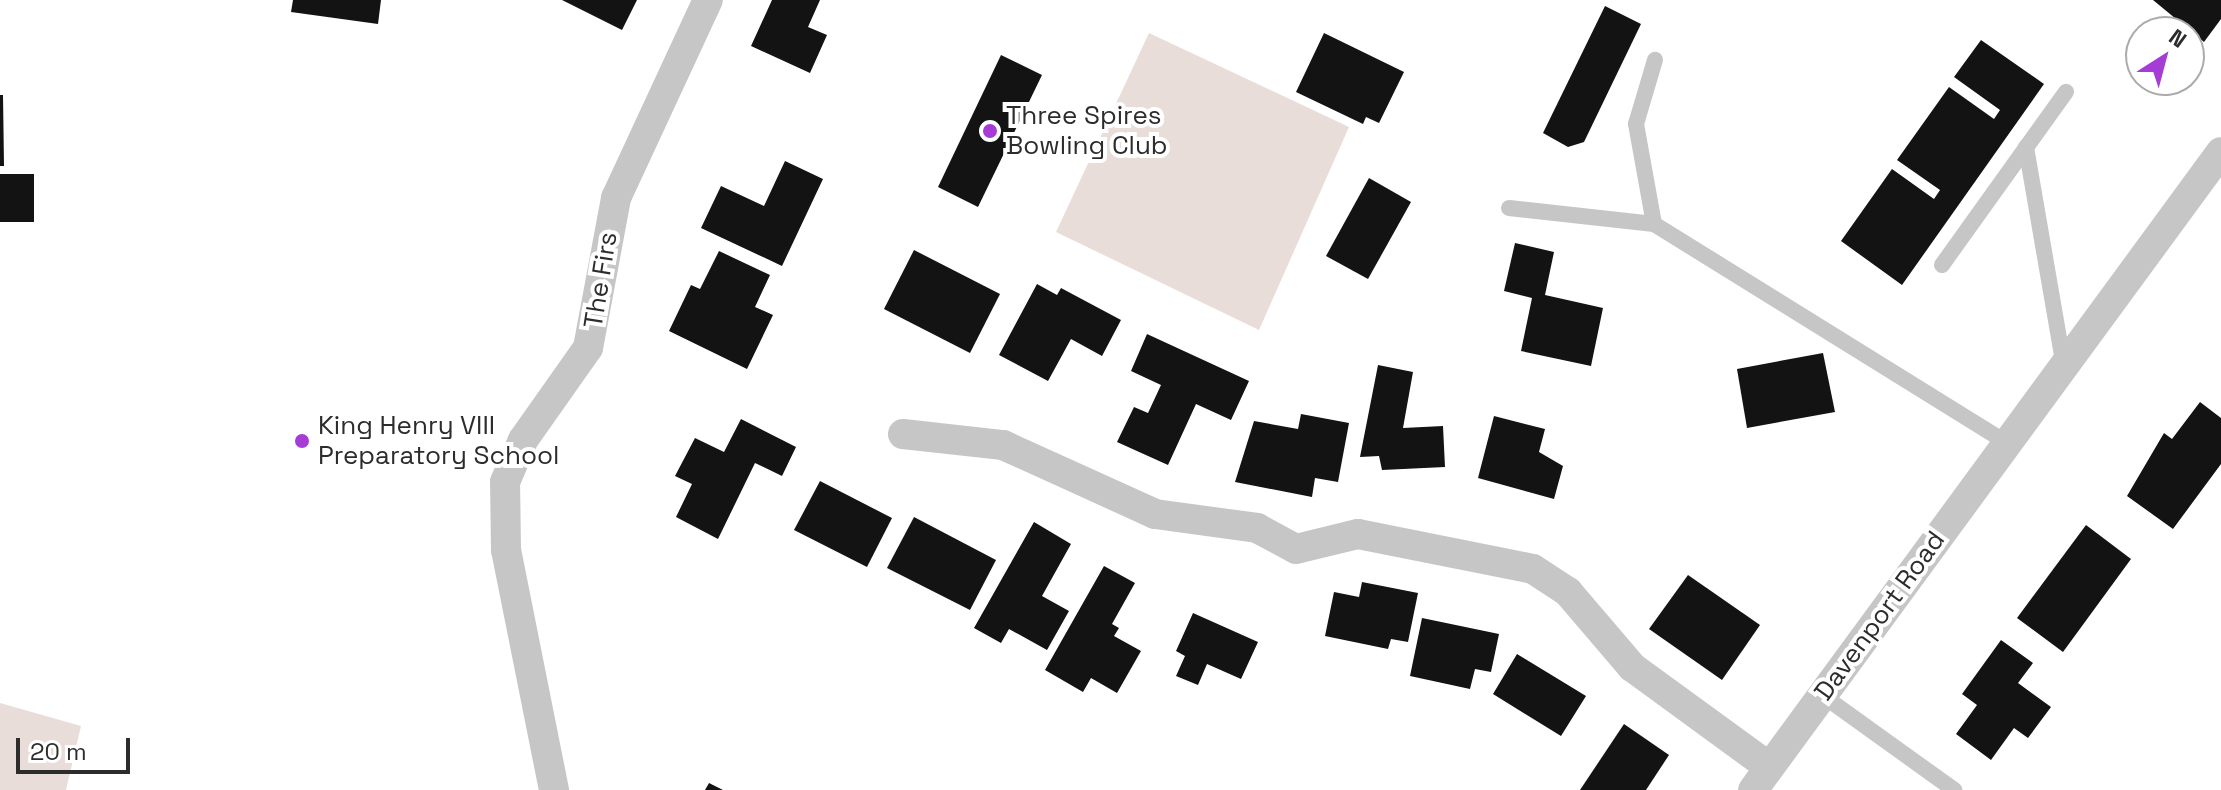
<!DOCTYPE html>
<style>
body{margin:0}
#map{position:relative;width:2221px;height:790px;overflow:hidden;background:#fff;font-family:"Space Grotesk",sans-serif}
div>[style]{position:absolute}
.green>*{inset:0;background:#e9ddda}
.building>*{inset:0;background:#131313}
.lane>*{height:16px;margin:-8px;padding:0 8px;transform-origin:8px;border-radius:8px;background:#c6c6c6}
.street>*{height:30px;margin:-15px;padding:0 15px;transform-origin:15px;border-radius:15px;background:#c6c6c6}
.dots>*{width:22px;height:22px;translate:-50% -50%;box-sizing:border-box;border:4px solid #fff;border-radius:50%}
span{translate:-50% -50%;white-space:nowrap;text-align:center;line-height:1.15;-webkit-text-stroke:8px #fff;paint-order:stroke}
.poi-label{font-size:26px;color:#2c2c2c}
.left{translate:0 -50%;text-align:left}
.street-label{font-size:26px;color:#2c2c2c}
.north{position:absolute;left:2125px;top:16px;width:80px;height:80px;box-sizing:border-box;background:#fff;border:2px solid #ababab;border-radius:50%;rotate:36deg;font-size:22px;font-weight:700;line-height:32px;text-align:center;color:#2c2c2c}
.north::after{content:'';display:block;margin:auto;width:28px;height:36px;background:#a43cd5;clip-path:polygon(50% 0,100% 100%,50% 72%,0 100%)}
.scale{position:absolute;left:16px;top:738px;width:114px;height:36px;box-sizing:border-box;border:4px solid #2c2c2c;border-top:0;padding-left:10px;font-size:24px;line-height:28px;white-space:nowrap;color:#2c2c2c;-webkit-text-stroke:6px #fff;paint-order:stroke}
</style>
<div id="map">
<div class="green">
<div style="clip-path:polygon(1149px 33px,1349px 127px,1259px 330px,1056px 232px)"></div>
<div style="clip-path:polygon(0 703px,81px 726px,66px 790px,0 790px)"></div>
</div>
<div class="building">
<div style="clip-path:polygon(293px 0,381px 0,378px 24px,291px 12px)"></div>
<div style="clip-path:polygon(562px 0,637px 0,622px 30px)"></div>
<div style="clip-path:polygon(772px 0,820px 0,808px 27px,827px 35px,810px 73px,751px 46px)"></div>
<div style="clip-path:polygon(2153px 0,2221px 0,2221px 19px,2204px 42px)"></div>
<div style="clip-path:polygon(1605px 6px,1641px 24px,1584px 142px,1568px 147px,1543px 133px)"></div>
<div style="clip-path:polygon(1324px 33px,1404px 72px,1379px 123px,1366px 117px,1363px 124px,1296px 92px)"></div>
<div style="clip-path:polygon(1981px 40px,2044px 84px,1902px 285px,1841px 241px,1892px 169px,1934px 199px,1940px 190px,1897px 160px,1949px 87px,1994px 119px,2000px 110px,1954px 77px)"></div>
<div style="clip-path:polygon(1001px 55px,1042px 75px,978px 207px,938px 187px)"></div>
<div style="clip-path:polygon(0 95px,3px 95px,4px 166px,0 166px)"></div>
<div style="clip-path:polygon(785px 161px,823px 179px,782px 266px,701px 228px,721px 186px,764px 206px)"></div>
<div style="clip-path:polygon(0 174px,34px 174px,34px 222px,0 222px)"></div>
<div style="clip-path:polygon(1369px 178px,1411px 202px,1368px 279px,1326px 256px)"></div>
<div style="clip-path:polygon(1515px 243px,1554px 252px,1545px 295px,1603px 308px,1591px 366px,1521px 351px,1532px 298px,1504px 291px)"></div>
<div style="clip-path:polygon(914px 250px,1000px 294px,970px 353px,884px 309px)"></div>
<div style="clip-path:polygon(719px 251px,770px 275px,755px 307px,773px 315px,747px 369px,669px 331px,691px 285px,700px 289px)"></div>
<div style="clip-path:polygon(1037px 284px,1057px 295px,1061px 288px,1121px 320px,1102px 356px,1071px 339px,1048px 381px,999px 355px)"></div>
<div style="clip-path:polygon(1147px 334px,1249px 381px,1231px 420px,1196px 404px,1168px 465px,1117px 442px,1134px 407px,1148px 413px,1161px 385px,1131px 371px)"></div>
<div style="clip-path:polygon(1823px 353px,1835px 412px,1747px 428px,1737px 369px)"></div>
<div style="clip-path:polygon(1378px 365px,1413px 372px,1403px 428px,1443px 426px,1445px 467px,1382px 470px,1379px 456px,1360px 457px)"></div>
<div style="clip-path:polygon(2200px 402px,2221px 418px,2221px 464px,2173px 529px,2127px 496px,2164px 433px,2172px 439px)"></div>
<div style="clip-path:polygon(1301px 414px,1349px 423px,1338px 482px,1315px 478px,1312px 497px,1235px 482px,1254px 421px,1298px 429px)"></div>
<div style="clip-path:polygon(1494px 416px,1545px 429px,1539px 452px,1563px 466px,1554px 499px,1478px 478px)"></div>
<div style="clip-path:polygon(741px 419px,796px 447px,782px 476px,755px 463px,718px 539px,676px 517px,692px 484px,675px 476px,695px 438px,724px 452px)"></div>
<div style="clip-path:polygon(820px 481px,892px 518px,867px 567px,794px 530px)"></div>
<div style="clip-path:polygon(914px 517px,996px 560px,970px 610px,887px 568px)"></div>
<div style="clip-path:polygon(1034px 522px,1071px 544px,1042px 596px,1069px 611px,1047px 650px,1009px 629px,1001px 643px,974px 628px)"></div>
<div style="clip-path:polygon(2086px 525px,2131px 559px,2063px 652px,2017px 618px)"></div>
<div style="clip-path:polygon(1104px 566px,1135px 583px,1112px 624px,1119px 628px,1114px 636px,1141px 651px,1117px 693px,1091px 678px,1083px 692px,1045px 670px)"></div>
<div style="clip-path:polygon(1688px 575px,1760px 625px,1722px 680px,1649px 629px)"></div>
<div style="clip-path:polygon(1362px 582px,1418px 593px,1408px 642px,1391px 639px,1388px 649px,1325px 636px,1334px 592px,1359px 597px)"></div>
<div style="clip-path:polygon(1193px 613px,1258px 642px,1241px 679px,1207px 664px,1198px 685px,1176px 676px,1185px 656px,1176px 651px)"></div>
<div style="clip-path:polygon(1422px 618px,1499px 634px,1491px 672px,1475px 669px,1470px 689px,1410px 676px)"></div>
<div style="clip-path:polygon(2001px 640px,2033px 663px,2018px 683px,2051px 707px,2028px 738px,2014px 728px,1991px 760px,1956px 734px,1977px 705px,1962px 694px)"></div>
<div style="clip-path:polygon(1517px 654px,1586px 696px,1561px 736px,1493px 694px)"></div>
<div style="clip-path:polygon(1624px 724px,1669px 755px,1646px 790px,1580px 790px)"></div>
<div style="clip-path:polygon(709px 783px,723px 790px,705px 790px)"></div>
</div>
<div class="lane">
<div style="left:2026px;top:147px;width:222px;rotate:80.2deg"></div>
<div style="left:1509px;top:208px;width:146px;rotate:6.3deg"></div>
<div style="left:1654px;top:224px;width:415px;rotate:31.8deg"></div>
<div style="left:1654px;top:224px;width:102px;rotate:-100.2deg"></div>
<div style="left:1636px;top:124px;width:67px;rotate:-73.5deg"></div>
<div style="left:1942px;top:265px;width:213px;rotate:-54.4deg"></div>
<div style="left:1822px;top:695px;width:163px;rotate:35.7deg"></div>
</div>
<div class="street">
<div style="left:903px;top:434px;width:101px;rotate:6.3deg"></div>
<div style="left:1003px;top:445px;width:167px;rotate:24.4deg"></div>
<div style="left:1155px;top:514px;width:103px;rotate:7.8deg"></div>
<div style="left:1257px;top:528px;width:44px;rotate:28.3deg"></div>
<div style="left:1296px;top:549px;width:64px;rotate:-13.6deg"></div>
<div style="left:1358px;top:534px;width:178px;rotate:11.3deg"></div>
<div style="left:1533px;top:569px;width:42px;rotate:33.3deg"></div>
<div style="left:1568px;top:592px;width:99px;rotate:49.5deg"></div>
<div style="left:1632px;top:667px;width:170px;rotate:36.1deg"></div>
<div style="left:554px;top:790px;width:245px;rotate:-101.3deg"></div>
<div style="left:506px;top:550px;width:68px;rotate:-90.8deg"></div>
<div style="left:505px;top:482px;width:46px;rotate:-66.8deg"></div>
<div style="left:523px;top:440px;width:113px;rotate:-54.8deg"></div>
<div style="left:588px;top:348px;width:153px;rotate:-79.4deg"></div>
<div style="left:616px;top:198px;width:218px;rotate:-65.1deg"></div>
<div style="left:1753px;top:790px;width:791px;rotate:-53.74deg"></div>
</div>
<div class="dots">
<div style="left:990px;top:131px;background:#a43cd5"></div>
<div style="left:302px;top:441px;background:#a43cd5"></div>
</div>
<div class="poi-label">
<span class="left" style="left:1006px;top:131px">Three Spires<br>Bowling Club</span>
<span class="left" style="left:318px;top:441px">King Henry VIII<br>Preparatory School</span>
</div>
<div class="street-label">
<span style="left:601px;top:280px;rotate:-81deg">The Firs</span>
<span style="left:1880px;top:616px;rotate:-54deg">Davenport Road</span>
</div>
<div class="north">N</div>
<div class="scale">20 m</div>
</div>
